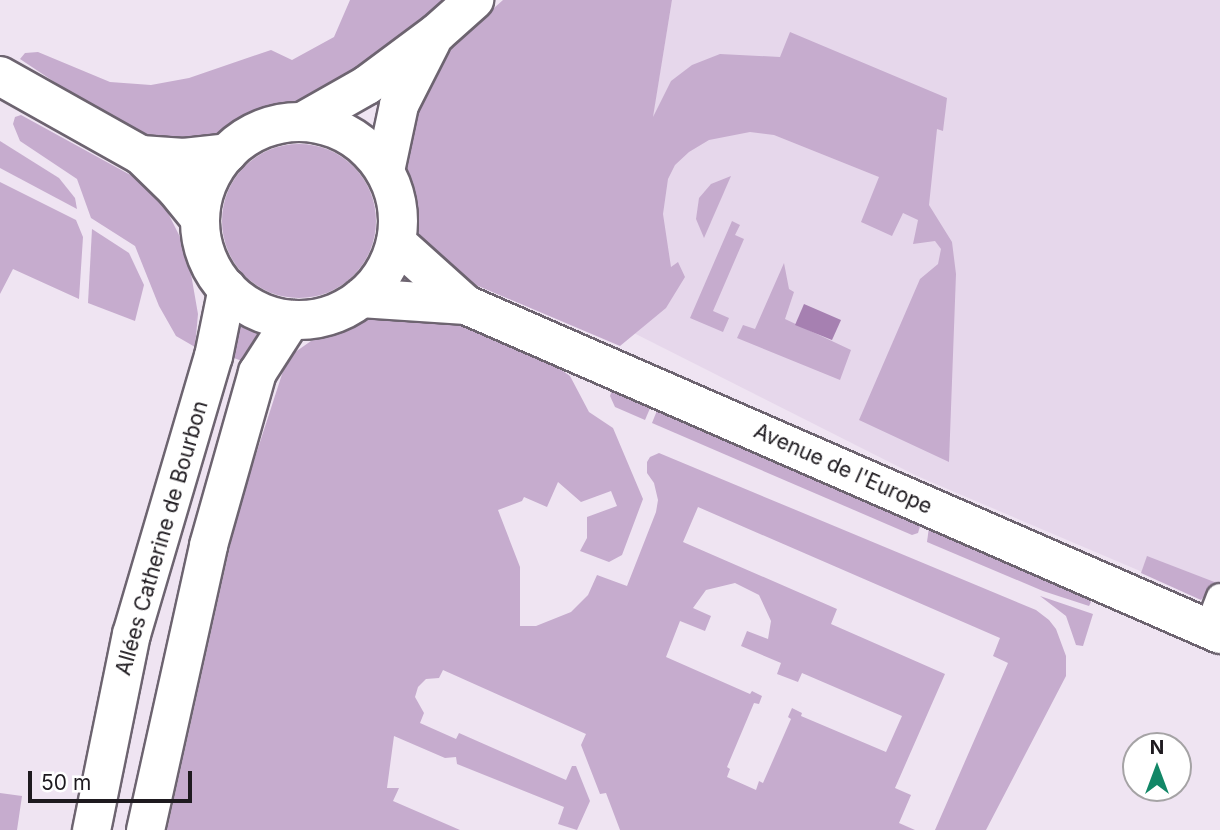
<!DOCTYPE html>
<meta charset="utf-8">
<style>
body{margin:0}
#map{position:relative;width:1220px;height:830px;overflow:hidden;background:#efe4f2;font-family:Inter,sans-serif}
div>[style]{position:absolute}
.built>*{inset:0;background:#e6d7eb}
.green>*{inset:0;background:#c6acce}
.round{border-radius:50%}
.water>*{inset:0;background:#a680b1}
.roads{filter:drop-shadow(2px 0 #6d6470) drop-shadow(-2px 0 #6d6470) drop-shadow(0 2px #6d6470) drop-shadow(0 -2px #6d6470)}
.minor>*{height:26px;margin:-13px;padding:0 13px;transform-origin:13px;border-radius:13px;background:#fff}
.secondary>*{height:37px;margin:-18.5px;padding:0 18.5px;transform-origin:18.5px;border-radius:18.5px;background:#fff}
.primary>*{height:38px;margin:-19px;padding:0 19px;transform-origin:19px;border-radius:19px;background:#fff}
.primary>.ring{margin:-19px;padding:0;box-sizing:content-box;background:none;border:38px solid #fff;border-radius:50%}
.motorway>*{height:38px;margin:-19px;padding:0 19px;transform-origin:19px;border-radius:19px;background:#fff}
span{translate:-50% -50%;white-space:nowrap;text-align:center;line-height:1.15;-webkit-text-stroke:5px #fff;paint-order:stroke}
.street-label{font-size:21px;color:#1e1a1f}
.north{position:absolute;left:1122px;top:732px;width:70px;height:70px;box-sizing:border-box;background:#fff;border:2px solid #a5a3a5;border-radius:50%;rotate:0deg;font-size:19px;font-weight:700;line-height:28px;text-align:center;color:#1e1a1f}
.north::after{content:'';display:block;margin:auto;width:24px;height:32px;background:#128767;clip-path:polygon(50% 0,100% 100%,50% 72%,0 100%)}
.scale{position:absolute;left:28px;top:771px;width:164px;height:32px;box-sizing:border-box;border:4px solid #1e1a1f;border-top:0;padding-left:9px;font-size:21px;line-height:24px;white-space:nowrap;color:#1e1a1f;-webkit-text-stroke:5px #fff;paint-order:stroke}
</style>
<div id="map">
<div class="built">
<div style="clip-path:polygon(672px 0,1220px 0,1220px 605px,917px 476px,618px 325px)"></div>
</div>
<div class="green">
<div style="clip-path:polygon(350px 0,446px 0,369px 66px,316px 97px,261px 112px,209px 137px,179px 142px,131px 133px,20px 59px,25px 53px,38px 52px,110px 82px,151px 85px,189px 78px,271px 50px,292px 60px,334px 37px)"></div>
<div style="clip-path:polygon(503px 0,672px 0,653px 117px,671px 81px,692px 65px,720px 54px,780px 57px,790px 32px,947px 98px,943px 131px,937px 129px,929px 205px,952px 242px,956px 274px,949px 462px,859px 420px,920px 279px,938px 264px,941px 249px,935px 241px,913px 244px,918px 220px,903px 213px,892px 236px,861px 222px,879px 177px,774px 135px,750px 132px,709px 140px,689px 152px,675px 165px,668px 179px,663px 214px,671px 267px,678px 262px,685px 277px,666px 308px,620px 346px,464px 280px,429px 252px,420px 237px,403px 161px,404px 137px,430px 76px,456px 42px)"></div>
<div style="clip-path:polygon(21px 115px,145px 183px,164px 205px,187px 251px,198px 314px,195px 347px,176px 336px,159px 306px,135px 246px,91px 218px,77px 179px,20px 141px,13px 124px,15px 117px)"></div>
<div style="clip-path:polygon(0 141px,59px 178px,75px 198px,77px 209px,0 168px)"></div>
<div class="round" style="left:222px;top:144px;width:154px;height:154px"></div>
<div style="clip-path:polygon(731px 176px,704px 238px,696px 219px,699px 198px,711px 184px)"></div>
<div style="clip-path:polygon(0 182px,76px 220px,83px 237px,79px 299px,13px 269px,0 294px)"></div>
<div style="clip-path:polygon(732px 221px,740px 225px,735px 235px,744px 239px,713px 311px,729px 318px,723px 332px,690px 318px)"></div>
<div style="clip-path:polygon(92px 229px,129px 253px,144px 285px,135px 321px,88px 303px)"></div>
<div style="clip-path:polygon(784px 263px,789px 289px,794px 292px,785px 319px,851px 350px,840px 380px,737px 338px,743px 325px,755px 329px)"></div>
<div style="clip-path:polygon(evenodd,395px 314px,462px 323px,540px 355px,570px 376px,589px 412px,613px 428px,643px 499px,622px 555px,609px 562px,580px 551px,587px 538px,587px 517px,617px 506px,611px 491px,581px 502px,558px 482px,547px 507px,524px 497px,522px 501px,498px 510px,520px 567px,520px 626px,536px 626px,571px 612px,588px 595px,597px 575px,627px 586px,656px 512px,658px 500px,654px 483px,647px 473px,647px 462px,650px 457px,659px 453px,1036px 610px,1049px 620px,1056px 629px,1066px 656px,1066px 676px,986px 830px,935px 830px,1008px 663px,993px 656px,1000px 638px,698px 507px,683px 542px,837px 609px,831px 624px,945px 674px,895px 788px,911px 795px,899px 823px,915px 830px,620px 830px,606px 793px,600px 794px,581px 745px,586px 734px,443px 670px,439px 678px,426px 679px,418px 687px,415px 697px,424px 713px,420px 723px,456px 739px,459px 733px,566px 780px,572px 766px,576px 766px,590px 801px,577px 830px,558px 824px,564px 807px,457px 764px,456px 757px,445px 758px,394px 736px,387px 788px,399px 788px,393px 801px,460px 830px,167px 830px,238px 510px,284px 368px,291px 355px,311px 341px,366px 320px,395px 314px,735px 583px,759px 595px,771px 621px,768px 639px,747px 631px,741px 646px,781px 663px,777px 674px,798px 682px,802px 673px,902px 716px,886px 752px,801px 716px,802px 713px,792px 708px,788px 717px,791px 719px,763px 783px,759px 781px,756px 790px,727px 777px,730px 769px,727px 767px,754px 703px,759px 704px,762px 696px,752px 691px,750px 694px,666px 657px,680px 621px,705px 631px,711px 616px,693px 608px,706px 590px,735px 583px)"></div>
<div style="clip-path:polygon(236px 320px,262px 333px,251px 364px,225px 355px)"></div>
<div style="clip-path:polygon(612px 390px,651px 406px,645px 420px,615px 407px,610px 396px)"></div>
<div style="clip-path:polygon(658px 408px,921px 523px,918px 533px,912px 535px,652px 423px)"></div>
<div style="clip-path:polygon(929px 527px,1085px 595px,1091px 602px,1089px 606px,1043px 591px,927px 542px)"></div>
<div style="clip-path:polygon(1147px 556px,1217px 583px,1201px 600px,1141px 573px)"></div>
<div style="clip-path:polygon(1040px 596px,1093px 614px,1083px 646px,1076px 645px,1066px 616px)"></div>
<div style="clip-path:polygon(0 793px,22px 796px,17px 830px,0 830px)"></div>
</div>
<div class="water">
<div style="clip-path:polygon(804px 304px,841px 320px,832px 340px,795px 325px)"></div>
</div>
<div class="roads">
<div class="minor">
<div style="left:1208px;top:628px;width:33px;rotate:-69deg"></div>
</div>
<div class="secondary">
<div style="left:91px;top:830px;width:200px;rotate:-78.5deg"></div>
<div style="left:131px;top:634px;width:290px;rotate:-73.6deg"></div>
<div style="left:213px;top:356px;width:70px;rotate:-78.5deg"></div>
<div style="left:145px;top:830px;width:292px;rotate:-77.5deg"></div>
<div style="left:208px;top:545px;width:180px;rotate:-74.2deg"></div>
<div style="left:257px;top:372px;width:63px;rotate:-57.3deg"></div>
</div>
<div class="primary">
<div style="left:0;top:76px;width:162px;rotate:29.3deg"></div>
<div style="left:141px;top:155px;width:49px;rotate:44.2deg"></div>
<div style="left:176px;top:189px;width:38px;rotate:51deg"></div>
<div class="ring" style="left:200px;top:122px;width:160px;height:160px"></div>
<div style="left:141px;top:155px;width:43px;rotate:4deg"></div>
<div style="left:184px;top:158px;width:44px;rotate:-6.5deg"></div>
<div style="left:396px;top:242px;width:94px;rotate:42deg"></div>
<div style="left:466px;top:305px;width:823px;rotate:23.57deg"></div>
<div style="left:361px;top:298px;width:105px;rotate:3.8deg"></div>
</div>
<div class="motorway">
<div style="left:302px;top:122px;width:75px;rotate:-29.6deg"></div>
<div style="left:367px;top:85px;width:87px;rotate:-36.6deg"></div>
<div style="left:437px;top:33px;width:50px;rotate:-41.7deg"></div>
<div style="left:385px;top:171px;width:67px;rotate:-78deg"></div>
<div style="left:399px;top:105px;width:71px;rotate:-63.1deg"></div>
</div>
</div>
<div class="street-label">
<span style="left:843px;top:469px;rotate:24deg">Avenue de l'Europe</span>
<span style="left:162px;top:538px;rotate:-74deg">Allées Catherine de Bourbon</span>
</div>
<div class="north">N</div>
<div class="scale">50 m</div>
</div>
